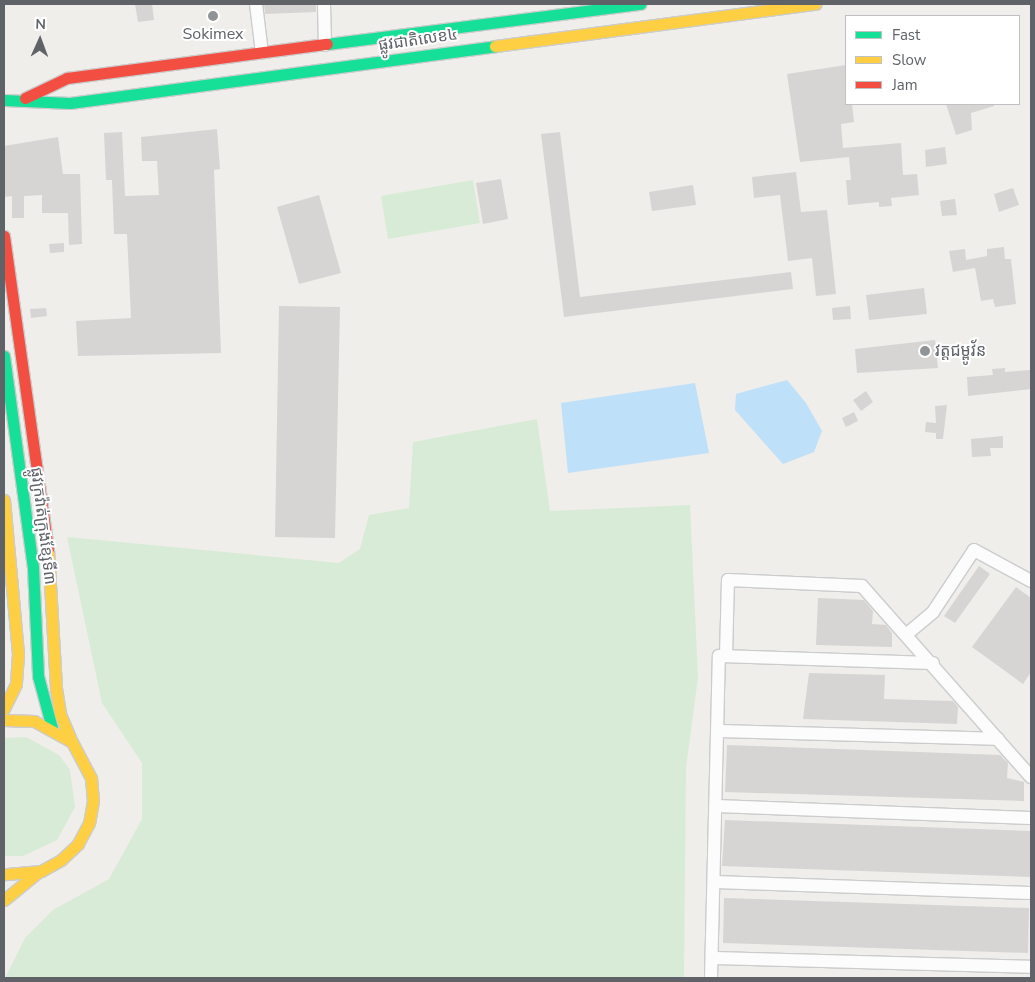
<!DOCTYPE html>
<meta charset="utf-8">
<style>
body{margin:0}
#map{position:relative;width:1035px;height:982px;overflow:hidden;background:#efeeea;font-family:"Nunito Sans","Noto Sans Khmer",sans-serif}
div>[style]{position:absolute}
.green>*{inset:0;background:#d8ebd6}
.water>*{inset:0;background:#bfe0f9}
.building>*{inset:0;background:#d6d5d3}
.roads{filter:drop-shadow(1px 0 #cbcccc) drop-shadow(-1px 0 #cbcccc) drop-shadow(0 1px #cbcccc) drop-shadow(0 -1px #cbcccc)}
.street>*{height:12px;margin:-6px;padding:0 6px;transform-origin:6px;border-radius:6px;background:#fdfcfc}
.fast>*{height:11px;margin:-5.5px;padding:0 5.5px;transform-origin:5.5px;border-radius:5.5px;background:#16e098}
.slow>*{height:11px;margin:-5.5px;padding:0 5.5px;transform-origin:5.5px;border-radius:5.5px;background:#ffcf43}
.jam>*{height:11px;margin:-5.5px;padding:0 5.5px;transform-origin:5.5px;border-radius:5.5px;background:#f24e42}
.dots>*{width:14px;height:14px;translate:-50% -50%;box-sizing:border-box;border:2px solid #fff;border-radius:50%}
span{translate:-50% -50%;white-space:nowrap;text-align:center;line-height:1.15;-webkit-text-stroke:4px #fff;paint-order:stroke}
.poi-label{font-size:16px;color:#5f6368}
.left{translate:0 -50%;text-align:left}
.street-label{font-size:16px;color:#5f6368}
.frame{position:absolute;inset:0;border:5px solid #5f6368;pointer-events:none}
.legend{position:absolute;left:845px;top:15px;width:175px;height:90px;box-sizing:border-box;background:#fff;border:1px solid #bfc1c3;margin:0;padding:6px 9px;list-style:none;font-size:15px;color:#5f6368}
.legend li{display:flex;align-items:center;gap:10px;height:25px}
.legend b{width:25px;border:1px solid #bfc1c3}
.north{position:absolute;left:15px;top:15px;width:50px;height:50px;-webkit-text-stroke:4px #fff;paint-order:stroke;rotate:2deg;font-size:14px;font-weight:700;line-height:20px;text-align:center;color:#5f6368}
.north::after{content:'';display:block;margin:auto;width:18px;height:22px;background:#5f6368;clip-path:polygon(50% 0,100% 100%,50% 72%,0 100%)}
</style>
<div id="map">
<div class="green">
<div style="clip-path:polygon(473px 180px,480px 223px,388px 239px,381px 196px)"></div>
<div style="clip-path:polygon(537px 419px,550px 511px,690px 505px,698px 677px,686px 768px,684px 978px,5px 978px,25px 938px,53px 910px,109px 879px,142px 819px,142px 763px,102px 703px,67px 537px,339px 563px,360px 549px,369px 515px,409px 508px,413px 442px)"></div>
<div style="clip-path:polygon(26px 737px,59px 755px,70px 770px,75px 807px,57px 840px,23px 856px,4px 856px,4px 738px)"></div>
</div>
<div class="water">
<div style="clip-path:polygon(787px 380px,806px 403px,822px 431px,814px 452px,783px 464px,735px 410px,736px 394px)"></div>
<div style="clip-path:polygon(695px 383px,709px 453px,568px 473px,561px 403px)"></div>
</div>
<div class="building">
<div style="clip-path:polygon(135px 4px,152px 4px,154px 20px,138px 22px)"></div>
<div style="clip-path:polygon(264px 4px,316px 4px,316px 12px,265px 14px)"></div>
<div style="clip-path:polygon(846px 65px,846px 104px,852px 104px,854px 122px,841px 124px,843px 148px,901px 143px,903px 175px,917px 174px,919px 195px,891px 198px,892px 206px,879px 207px,879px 202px,848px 205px,846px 180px,851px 180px,849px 157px,800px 162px,787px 74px)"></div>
<div style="clip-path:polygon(946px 104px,994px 104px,994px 106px,971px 113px,972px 130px,956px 135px)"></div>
<div style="clip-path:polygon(217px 129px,220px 169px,214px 170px,221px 353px,78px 356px,76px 321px,131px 318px,127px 234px,114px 234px,112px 180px,106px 180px,104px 133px,122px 132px,125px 196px,159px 195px,157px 161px,142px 161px,141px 137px)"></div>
<div style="clip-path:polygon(560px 132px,580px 297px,791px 272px,793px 289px,564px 317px,541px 134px)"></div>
<div style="clip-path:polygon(58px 137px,63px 174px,80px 174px,82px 244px,69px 245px,68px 213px,42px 213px,42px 195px,24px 196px,24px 218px,12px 218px,12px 196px,4px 197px,4px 146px)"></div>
<div style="clip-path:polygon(945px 147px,947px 164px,926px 167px,925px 150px)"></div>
<div style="clip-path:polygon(796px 172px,801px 212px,827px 210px,836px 294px,816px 296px,812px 258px,788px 261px,780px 195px,754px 198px,752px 177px)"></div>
<div style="clip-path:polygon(501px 179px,508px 219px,483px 224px,476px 183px)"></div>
<div style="clip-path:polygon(693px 185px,696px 205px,652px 211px,649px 192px)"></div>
<div style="clip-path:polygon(1013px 188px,1019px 205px,999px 212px,994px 194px)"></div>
<div style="clip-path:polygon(319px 195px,341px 273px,299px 284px,277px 207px)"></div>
<div style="clip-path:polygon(955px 199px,957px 215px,942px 216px,940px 201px)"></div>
<div style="clip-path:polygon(64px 243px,64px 252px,50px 253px,49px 244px)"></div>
<div style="clip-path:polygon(1004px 247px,1005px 259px,1011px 259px,1016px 304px,995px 307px,993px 299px,981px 301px,975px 268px,953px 272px,949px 251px,965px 249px,966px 260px,987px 256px,987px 249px)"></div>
<div style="clip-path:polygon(924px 288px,927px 314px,869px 320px,866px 295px)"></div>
<div style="clip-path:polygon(279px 306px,340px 307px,335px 538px,275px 537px)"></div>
<div style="clip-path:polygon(850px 306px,851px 319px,833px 320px,832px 308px)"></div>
<div style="clip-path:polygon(46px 308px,47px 316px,31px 318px,30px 309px)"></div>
<div style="clip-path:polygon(935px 340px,938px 368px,857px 373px,855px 349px)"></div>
<div style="clip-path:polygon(1005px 368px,1005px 372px,1030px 370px,1031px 389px,968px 396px,967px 377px,993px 375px,992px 369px)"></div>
<div style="clip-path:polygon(866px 391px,873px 402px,861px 411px,853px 400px)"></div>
<div style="clip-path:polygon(947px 405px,943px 439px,936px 439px,936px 433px,925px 432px,926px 422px,936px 423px,935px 406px)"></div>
<div style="clip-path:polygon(854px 412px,858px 421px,846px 427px,842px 418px)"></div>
<div style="clip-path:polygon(1003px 436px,1003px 448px,990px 448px,991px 456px,972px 457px,971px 439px)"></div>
<div style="clip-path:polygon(979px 566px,990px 574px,955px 623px,944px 616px)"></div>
<div style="clip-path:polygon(1016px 587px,1031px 598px,1031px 672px,1023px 684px,972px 647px)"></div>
<div style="clip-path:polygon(818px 598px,864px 600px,873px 611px,872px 624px,886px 625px,892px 633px,892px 647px,816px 645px)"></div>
<div style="clip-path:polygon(809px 673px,885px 675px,884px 699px,953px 701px,958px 707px,957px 724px,803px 719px)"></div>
<div style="clip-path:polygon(727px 745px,1000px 755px,1008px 763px,1007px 778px,1024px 782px,1024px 801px,725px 792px)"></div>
<div style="clip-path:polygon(725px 820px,1031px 831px,1031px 877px,722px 866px)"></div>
<div style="clip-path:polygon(724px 898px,1029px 908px,1028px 953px,723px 943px)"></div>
</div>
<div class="roads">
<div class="street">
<div style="left:256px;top:4px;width:49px;rotate:83deg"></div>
<div style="left:324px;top:4px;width:41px;rotate:88.6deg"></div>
<div style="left:907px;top:634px;width:34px;rotate:-40deg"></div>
<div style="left:933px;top:612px;width:74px;rotate:-56.5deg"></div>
<div style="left:974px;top:550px;width:65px;rotate:28.5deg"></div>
<div style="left:726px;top:656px;width:76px;rotate:-88.5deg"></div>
<div style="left:728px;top:580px;width:134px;rotate:2.6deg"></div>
<div style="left:862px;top:586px;width:255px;rotate:48.5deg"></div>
<div style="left:717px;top:731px;width:281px;rotate:1.6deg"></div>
<div style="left:716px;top:806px;width:315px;rotate:2.2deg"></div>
<div style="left:714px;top:882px;width:317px;rotate:2deg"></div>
<div style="left:712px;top:958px;width:319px;rotate:1.6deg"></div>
<div style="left:711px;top:978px;width:322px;rotate:-88.6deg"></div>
<div style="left:719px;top:656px;width:214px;rotate:1.9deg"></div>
</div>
<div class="fast">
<div style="left:327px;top:44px;width:316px;rotate:-7.3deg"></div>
<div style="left:4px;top:100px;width:66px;rotate:2.6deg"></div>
<div style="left:70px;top:103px;width:429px;rotate:-7.6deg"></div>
<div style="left:4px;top:356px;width:214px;rotate:82.2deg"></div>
<div style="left:33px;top:568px;width:108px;rotate:87.3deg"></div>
<div style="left:38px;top:676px;width:54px;rotate:74.9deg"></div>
</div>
<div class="slow">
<div style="left:495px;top:46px;width:323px;rotate:-7.5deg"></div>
<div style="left:4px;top:500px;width:155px;rotate:84.8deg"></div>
<div style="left:18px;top:654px;width:30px;rotate:94deg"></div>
<div style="left:16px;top:684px;width:28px;rotate:116deg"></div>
<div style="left:48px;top:549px;width:139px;rotate:86.7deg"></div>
<div style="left:56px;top:688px;width:26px;rotate:81deg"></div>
<div style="left:60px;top:714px;width:30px;rotate:67deg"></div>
<div style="left:4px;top:720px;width:30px;rotate:2deg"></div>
<div style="left:34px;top:721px;width:43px;rotate:28.9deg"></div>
<div style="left:72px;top:742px;width:41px;rotate:62.2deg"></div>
<div style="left:91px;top:778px;width:23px;rotate:85deg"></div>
<div style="left:93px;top:801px;width:22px;rotate:100deg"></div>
<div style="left:89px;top:823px;width:24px;rotate:118deg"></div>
<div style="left:78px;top:844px;width:23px;rotate:137deg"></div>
<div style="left:61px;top:860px;width:23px;rotate:151deg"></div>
<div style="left:41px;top:871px;width:37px;rotate:175deg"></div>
<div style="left:4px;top:900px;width:43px;rotate:-39.3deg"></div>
</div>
<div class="jam">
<div style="left:25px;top:98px;width:47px;rotate:-25.5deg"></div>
<div style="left:67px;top:78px;width:262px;rotate:-7.5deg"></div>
<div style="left:4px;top:236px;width:316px;rotate:82deg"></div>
</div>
</div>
<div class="dots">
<div style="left:213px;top:16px;background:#919496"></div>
<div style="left:925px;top:351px;background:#919496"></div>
</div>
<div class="poi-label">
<span style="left:213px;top:34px">Sokimex</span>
<span class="left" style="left:935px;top:351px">វត្តជម្ពូវ័ន</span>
</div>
<div class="street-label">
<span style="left:418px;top:40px;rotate:-8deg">ផ្លូវជាតិលេខ៤</span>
<span style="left:43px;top:526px;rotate:83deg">ផ្លូវក្រវ៉ាត់ក្រុងខ្សែទី៣</span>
</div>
<div class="frame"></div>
<ul class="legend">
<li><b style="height:6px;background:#16e098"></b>Fast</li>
<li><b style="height:6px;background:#ffcf43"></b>Slow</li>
<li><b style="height:6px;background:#f24e42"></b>Jam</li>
</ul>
<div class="north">N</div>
</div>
